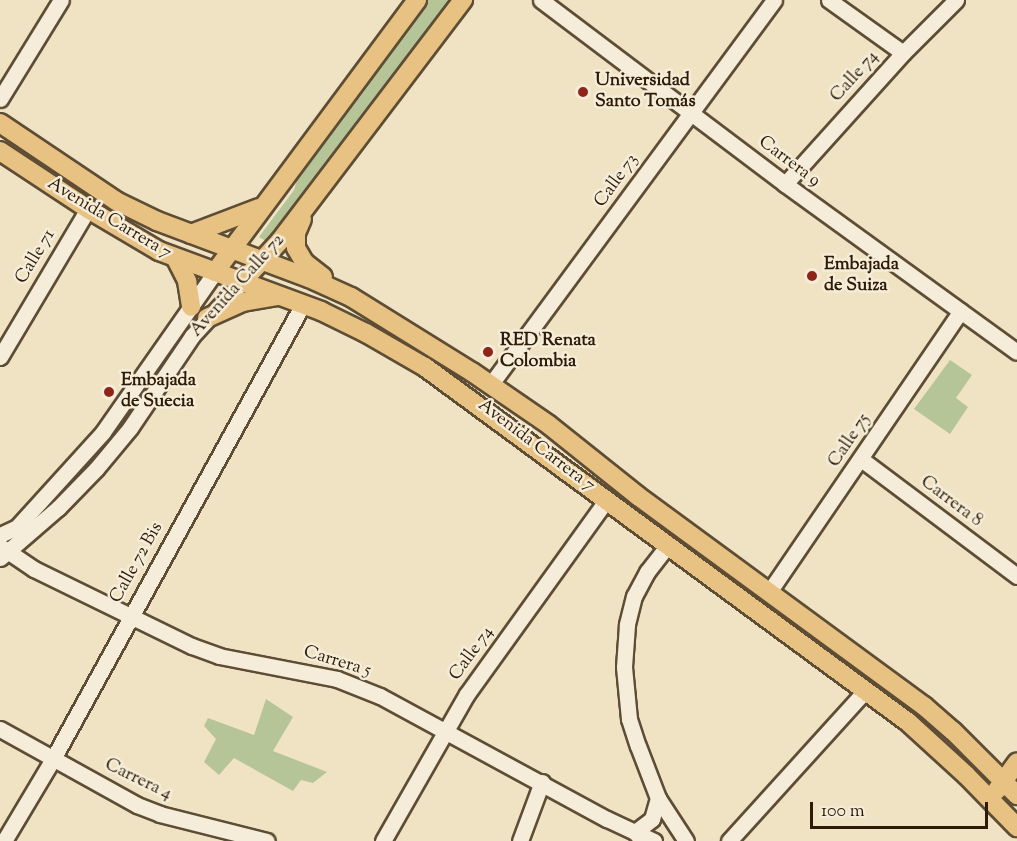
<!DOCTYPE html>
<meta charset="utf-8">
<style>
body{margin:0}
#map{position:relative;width:1017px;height:841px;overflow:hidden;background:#f0e3c4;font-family:"Sorts Mill Goudy",serif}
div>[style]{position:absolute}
.green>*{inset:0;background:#b5c597}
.roads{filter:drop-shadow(2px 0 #5e4d35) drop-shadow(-2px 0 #5e4d35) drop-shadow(0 2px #5e4d35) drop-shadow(0 -2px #5e4d35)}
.minor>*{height:15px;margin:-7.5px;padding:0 7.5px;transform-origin:7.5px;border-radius:7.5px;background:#f5edd9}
.major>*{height:18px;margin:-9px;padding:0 9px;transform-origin:9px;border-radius:9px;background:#e8c282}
.dots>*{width:16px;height:16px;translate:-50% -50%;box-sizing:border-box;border:3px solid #f5edd9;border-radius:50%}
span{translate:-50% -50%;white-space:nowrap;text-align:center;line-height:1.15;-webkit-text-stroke:5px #f5edd9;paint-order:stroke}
.street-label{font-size:18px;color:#2d1b05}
.poi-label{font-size:18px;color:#2d1b05;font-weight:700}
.left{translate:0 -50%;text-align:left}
.scale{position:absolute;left:810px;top:802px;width:178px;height:27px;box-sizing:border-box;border:3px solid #2d1b05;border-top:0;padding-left:8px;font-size:18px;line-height:21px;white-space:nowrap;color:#2d1b05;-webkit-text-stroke:4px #f5edd9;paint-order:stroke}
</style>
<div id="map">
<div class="green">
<div style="clip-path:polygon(424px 0,449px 0,271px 244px,259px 237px,294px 190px,300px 170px)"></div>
<div style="clip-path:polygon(950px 360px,972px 375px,956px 398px,968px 407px,950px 434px,914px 409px)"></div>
<div style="clip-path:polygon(266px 699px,293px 717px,273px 751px,327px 772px,313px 783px,301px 780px,293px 791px,234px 758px,219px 775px,204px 762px,216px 739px,204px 726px,208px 718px,254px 735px)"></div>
</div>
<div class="roads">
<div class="minor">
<div style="left:541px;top:0;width:306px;rotate:37deg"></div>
<div style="left:785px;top:184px;width:286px;rotate:35.9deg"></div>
<div style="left:829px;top:0;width:91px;rotate:35.6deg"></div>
<div style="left:0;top:99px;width:116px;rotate:-58.4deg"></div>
<div style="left:785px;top:184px;width:176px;rotate:-48deg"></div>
<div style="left:903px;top:53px;width:75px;rotate:-45deg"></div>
<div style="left:0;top:357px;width:172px;rotate:-59.3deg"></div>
<div style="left:491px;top:384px;width:477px;rotate:-53.6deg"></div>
<div style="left:861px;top:459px;width:195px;rotate:36.9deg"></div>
<div style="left:0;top:535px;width:19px;rotate:-25deg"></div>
<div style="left:17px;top:527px;width:128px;rotate:-47.8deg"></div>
<div style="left:103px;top:432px;width:195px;rotate:-55deg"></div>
<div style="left:668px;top:545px;width:34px;rotate:128deg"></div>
<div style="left:647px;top:572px;width:27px;rotate:118deg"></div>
<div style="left:634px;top:596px;width:30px;rotate:104deg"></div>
<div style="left:627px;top:625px;width:42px;rotate:94.1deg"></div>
<div style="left:624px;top:667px;width:52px;rotate:84.5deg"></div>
<div style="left:629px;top:719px;width:28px;rotate:72deg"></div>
<div style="left:638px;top:746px;width:56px;rotate:69deg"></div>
<div style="left:658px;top:798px;width:51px;rotate:56.9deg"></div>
<div style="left:0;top:546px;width:41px;rotate:34.1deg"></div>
<div style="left:34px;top:569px;width:176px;rotate:26deg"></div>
<div style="left:192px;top:646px;width:29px;rotate:20deg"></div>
<div style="left:219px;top:656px;width:120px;rotate:11deg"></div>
<div style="left:337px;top:679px;width:46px;rotate:21.6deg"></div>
<div style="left:380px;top:696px;width:258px;rotate:28.5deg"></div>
<div style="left:607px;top:819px;width:52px;rotate:25.1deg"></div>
<div style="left:0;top:558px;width:77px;rotate:-40.8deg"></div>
<div style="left:58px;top:508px;width:54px;rotate:-45.7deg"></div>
<div style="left:96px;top:469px;width:53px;rotate:-50.3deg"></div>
<div style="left:130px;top:428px;width:111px;rotate:-56deg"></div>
<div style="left:192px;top:336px;width:74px;rotate:-47.2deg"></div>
<div style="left:769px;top:592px;width:340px;rotate:-55.7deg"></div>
<div style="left:0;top:729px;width:157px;rotate:29deg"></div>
<div style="left:137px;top:805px;width:25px;rotate:21deg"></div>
<div style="left:160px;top:814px;width:110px;rotate:14.2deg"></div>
<div style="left:640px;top:838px;width:8px;rotate:-130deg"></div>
<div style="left:635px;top:832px;width:21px;rotate:-37deg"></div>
<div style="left:652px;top:819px;width:22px;rotate:-74deg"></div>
<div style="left:4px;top:841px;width:98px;rotate:-59.2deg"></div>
<div style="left:54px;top:757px;width:517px;rotate:-61.2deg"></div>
<div style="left:383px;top:841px;width:169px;rotate:-60.3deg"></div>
<div style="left:467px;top:694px;width:240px;rotate:-54.3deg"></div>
<div style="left:520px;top:841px;width:63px;rotate:-69.6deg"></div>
<div style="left:729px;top:841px;width:202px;rotate:-47.8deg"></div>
</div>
<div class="major">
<div style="left:0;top:123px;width:140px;rotate:33.9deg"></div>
<div style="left:116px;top:201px;width:46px;rotate:26deg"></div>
<div style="left:157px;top:221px;width:162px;rotate:20.6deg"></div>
<div style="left:309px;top:278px;width:46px;rotate:24.3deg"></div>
<div style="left:351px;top:297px;width:142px;rotate:31.8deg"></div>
<div style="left:472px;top:372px;width:93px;rotate:34.5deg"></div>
<div style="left:549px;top:425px;width:114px;rotate:38.6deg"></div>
<div style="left:638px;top:496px;width:355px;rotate:36.3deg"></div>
<div style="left:924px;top:706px;width:38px;rotate:41deg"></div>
<div style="left:953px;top:731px;width:91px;rotate:45deg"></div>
<div style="left:0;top:151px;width:105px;rotate:33.4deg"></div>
<div style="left:88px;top:209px;width:82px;rotate:30.6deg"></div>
<div style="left:159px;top:251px;width:173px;rotate:20.3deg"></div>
<div style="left:321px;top:311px;width:50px;rotate:26.1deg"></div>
<div style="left:366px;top:333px;width:68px;rotate:30deg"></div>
<div style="left:425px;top:367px;width:599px;rotate:36.32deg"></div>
<div style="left:908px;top:722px;width:79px;rotate:42.4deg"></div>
<div style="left:966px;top:775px;width:73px;rotate:45.6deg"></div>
<div style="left:302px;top:219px;width:15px;rotate:113deg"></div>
<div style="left:296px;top:233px;width:15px;rotate:90deg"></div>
<div style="left:296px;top:248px;width:16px;rotate:60deg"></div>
<div style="left:304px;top:262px;width:24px;rotate:38deg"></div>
<div style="left:191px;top:234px;width:73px;rotate:-20.9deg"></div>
<div style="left:176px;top:259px;width:25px;rotate:63deg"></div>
<div style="left:187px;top:281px;width:26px;rotate:81deg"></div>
<div style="left:215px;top:272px;width:339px;rotate:-53.4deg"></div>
<div style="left:242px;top:282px;width:56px;rotate:-47.2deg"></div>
<div style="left:280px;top:241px;width:303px;rotate:-52.8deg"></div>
<div style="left:207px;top:318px;width:39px;rotate:-24deg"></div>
<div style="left:243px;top:302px;width:34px;rotate:-10deg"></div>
<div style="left:997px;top:790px;width:34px;rotate:-54deg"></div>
</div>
</div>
<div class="dots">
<div style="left:583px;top:92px;background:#8f2418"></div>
<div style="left:812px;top:276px;background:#8f2418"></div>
<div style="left:488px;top:352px;background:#8f2418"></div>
<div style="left:109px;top:392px;background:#8f2418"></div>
</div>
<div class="street-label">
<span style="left:855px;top:77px;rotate:-48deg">Calle 74</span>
<span style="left:789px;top:162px;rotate:37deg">Carrera 9</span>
<span style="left:617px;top:181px;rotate:-54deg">Calle 73</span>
<span style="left:109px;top:219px;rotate:31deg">Avenida Carrera 7</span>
<span style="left:36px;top:257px;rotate:-59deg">Calle 71</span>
<span style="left:238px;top:286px;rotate:-48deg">Avenida Calle 72</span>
<span style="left:850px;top:441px;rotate:-56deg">Calle 75</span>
<span style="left:536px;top:446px;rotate:37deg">Avenida Carrera 7</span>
<span style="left:951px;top:502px;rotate:37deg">Carrera 8</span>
<span style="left:137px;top:563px;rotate:-61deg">Calle 72 Bis</span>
<span style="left:472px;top:654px;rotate:-54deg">Calle 74</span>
<span style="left:337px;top:662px;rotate:17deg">Carrera 5</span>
<span style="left:138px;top:780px;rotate:26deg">Carrera 4</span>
</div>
<div class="poi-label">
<span class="left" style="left:595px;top:92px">Universidad<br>Santo Tomás</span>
<span class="left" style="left:824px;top:276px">Embajada<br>de Suiza</span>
<span class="left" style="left:500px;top:352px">RED Renata<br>Colombia</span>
<span class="left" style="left:121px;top:392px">Embajada<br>de Suecia</span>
</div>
<div class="scale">100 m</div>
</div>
